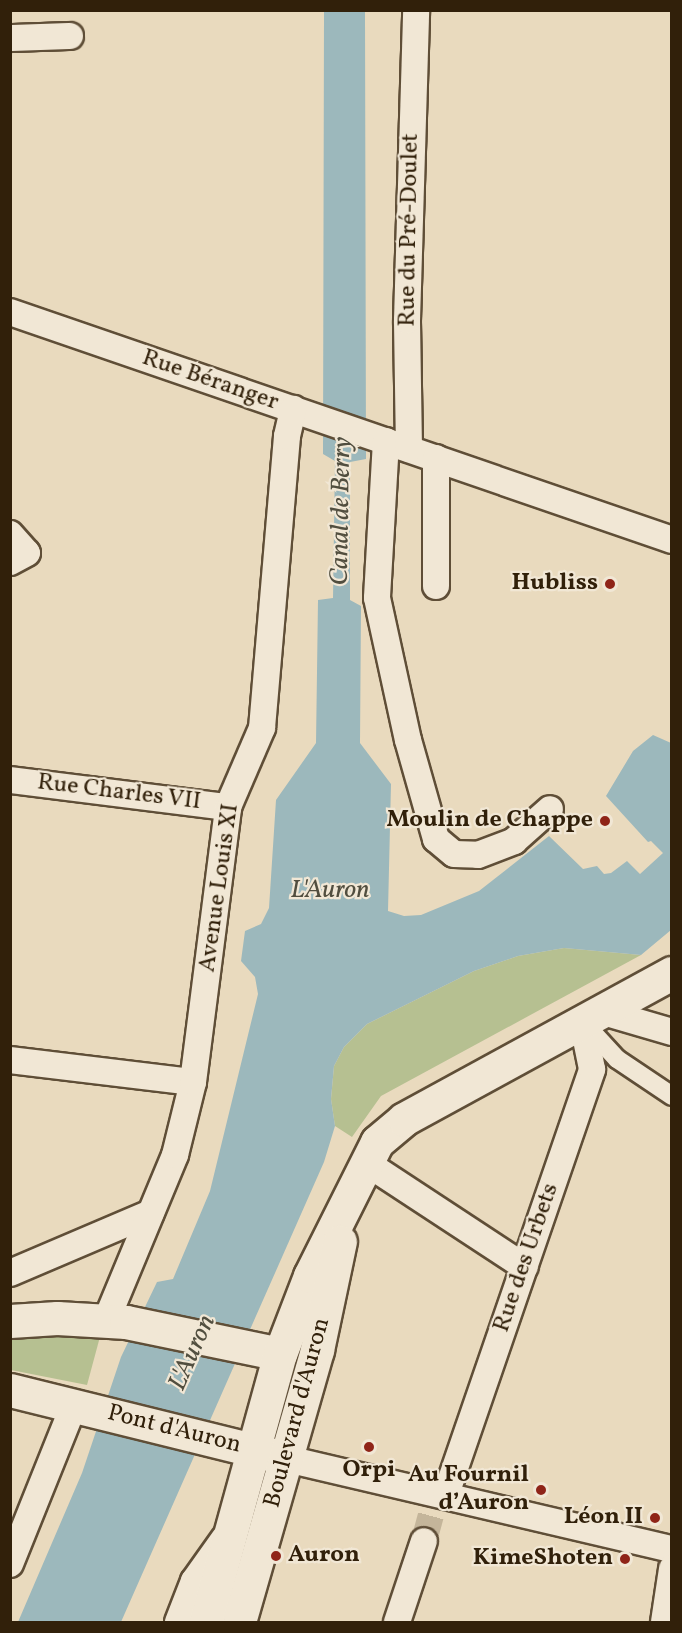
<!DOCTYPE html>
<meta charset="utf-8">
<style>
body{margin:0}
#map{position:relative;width:682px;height:1633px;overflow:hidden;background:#e9dabe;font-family:Vollkorn,serif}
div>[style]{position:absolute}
.green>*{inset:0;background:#b6c091}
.water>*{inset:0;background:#9cb8bc}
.minor-tunnel>*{height:26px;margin-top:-13px;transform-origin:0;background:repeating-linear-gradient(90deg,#c4b59a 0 26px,transparent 0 39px)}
.roads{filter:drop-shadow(2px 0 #5f4e37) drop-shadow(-2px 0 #5f4e37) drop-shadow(0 2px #5f4e37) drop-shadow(0 -2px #5f4e37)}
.pedestrian>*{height:18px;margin:-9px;padding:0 9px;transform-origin:9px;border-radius:9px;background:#f1e7d5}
.minor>*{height:26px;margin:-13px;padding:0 13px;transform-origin:13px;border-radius:13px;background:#f1e7d5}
.secondary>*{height:33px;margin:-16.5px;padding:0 16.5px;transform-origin:16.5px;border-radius:16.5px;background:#f1e7d5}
.dots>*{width:16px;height:16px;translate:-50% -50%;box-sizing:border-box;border:3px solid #f1e7d5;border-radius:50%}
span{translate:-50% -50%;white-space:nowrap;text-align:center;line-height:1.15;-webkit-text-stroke:4.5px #f1e7d5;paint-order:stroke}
.street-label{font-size:24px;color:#31200a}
.poi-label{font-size:24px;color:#31200a;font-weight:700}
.right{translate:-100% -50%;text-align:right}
.left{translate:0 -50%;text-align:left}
.water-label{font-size:26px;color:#514e3f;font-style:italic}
.frame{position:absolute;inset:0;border:12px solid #31200a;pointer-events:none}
</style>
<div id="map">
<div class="green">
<div style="clip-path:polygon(564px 948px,641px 955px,381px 1096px,352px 1137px,335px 1126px,331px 1099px,334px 1066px,344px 1047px,367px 1024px,474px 971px,518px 956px)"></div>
<div style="clip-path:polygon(101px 1333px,87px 1385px,11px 1370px,10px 1336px)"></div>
</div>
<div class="water">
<div style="clip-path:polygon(324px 11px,365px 11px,366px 459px,350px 462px,350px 600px,361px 606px,360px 743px,391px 784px,388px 911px,404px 916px,421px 915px,479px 891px,549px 836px,583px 869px,597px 866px,604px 874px,611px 873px,627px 861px,640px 874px,663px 853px,651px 841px,648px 842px,606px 796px,633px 751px,653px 735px,671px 743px,671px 930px,641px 955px,564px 948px,518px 956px,474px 971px,367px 1024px,344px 1047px,334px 1066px,331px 1099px,335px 1126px,324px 1162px,121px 1622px,18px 1622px,82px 1473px,121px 1357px,157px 1282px,173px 1279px,210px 1191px,258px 994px,255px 977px,241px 961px,245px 931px,261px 924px,269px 908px,276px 800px,316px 743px,318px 600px,333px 598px,335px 461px,323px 454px)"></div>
</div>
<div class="minor-tunnel">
<div style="left:424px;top:1541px;width:31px;rotate:-75deg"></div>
</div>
<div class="roads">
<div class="pedestrian">
<div style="left:584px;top:1023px;width:49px;rotate:47.5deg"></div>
<div style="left:617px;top:1059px;width:66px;rotate:33.9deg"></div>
</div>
<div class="minor">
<div style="left:10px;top:38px;width:60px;rotate:-1.9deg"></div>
<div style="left:10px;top:312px;width:700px;rotate:19deg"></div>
<div style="left:386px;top:441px;width:157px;rotate:93.3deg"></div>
<div style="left:377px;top:598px;width:145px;rotate:77.7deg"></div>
<div style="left:408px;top:740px;width:103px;rotate:74.2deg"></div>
<div style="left:436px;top:839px;width:23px;rotate:40deg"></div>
<div style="left:454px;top:854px;width:24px;rotate:2deg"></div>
<div style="left:478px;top:855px;width:39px;rotate:-21deg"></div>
<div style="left:514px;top:841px;width:48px;rotate:-41.6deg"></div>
<div style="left:409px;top:449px;width:129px;rotate:-90.9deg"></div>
<div style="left:407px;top:320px;width:310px;rotate:-88.3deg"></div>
<div style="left:436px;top:458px;width:128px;rotate:90deg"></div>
<div style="left:10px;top:534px;width:25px;rotate:48deg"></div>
<div style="left:27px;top:553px;width:19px;rotate:152deg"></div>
<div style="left:10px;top:780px;width:220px;rotate:7.1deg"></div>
<div style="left:600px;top:1011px;width:75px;rotate:16.3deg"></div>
<div style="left:10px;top:1060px;width:184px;rotate:6.9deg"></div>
<div style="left:365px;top:1162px;width:191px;rotate:33.3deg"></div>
<div style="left:10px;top:1273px;width:153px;rotate:-23.1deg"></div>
<div style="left:106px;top:1321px;width:180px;rotate:-67.4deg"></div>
<div style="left:175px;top:1155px;width:75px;rotate:-76.1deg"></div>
<div style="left:193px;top:1082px;width:277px;rotate:-82.7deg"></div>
<div style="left:228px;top:807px;width:86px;rotate:-66.7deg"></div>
<div style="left:262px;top:728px;width:293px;rotate:-85.1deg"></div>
<div style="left:287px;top:436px;width:28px;rotate:-77deg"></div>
<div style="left:287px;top:1459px;width:395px;rotate:13.2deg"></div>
<div style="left:446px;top:1494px;width:449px;rotate:-71deg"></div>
<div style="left:592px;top:1069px;width:50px;rotate:-101.5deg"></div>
<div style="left:10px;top:1564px;width:171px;rotate:-68.1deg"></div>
<div style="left:178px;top:1622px;width:44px;rotate:-68.7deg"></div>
<div style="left:194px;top:1581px;width:52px;rotate:-54.5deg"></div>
<div style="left:397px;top:1622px;width:85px;rotate:-71.6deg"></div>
<div style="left:664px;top:1622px;width:54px;rotate:-81.4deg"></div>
</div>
<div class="secondary">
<div style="left:10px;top:1321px;width:47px;rotate:-3.7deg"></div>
<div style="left:57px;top:1318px;width:69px;rotate:3.3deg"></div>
<div style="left:126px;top:1322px;width:157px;rotate:11.7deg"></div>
<div style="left:10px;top:1390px;width:274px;rotate:13.9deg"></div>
<div style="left:206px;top:1622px;width:278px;rotate:-74.6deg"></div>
<div style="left:280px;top:1354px;width:84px;rotate:-69deg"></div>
<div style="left:310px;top:1276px;width:150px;rotate:-63.4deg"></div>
<div style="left:377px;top:1142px;width:35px;rotate:-40deg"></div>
<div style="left:404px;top:1119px;width:305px;rotate:-28.6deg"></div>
<div style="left:239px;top:1622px;width:283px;rotate:-74deg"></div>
<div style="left:317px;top:1350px;width:111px;rotate:-78.1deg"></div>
</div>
</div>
<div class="dots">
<div style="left:610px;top:584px;background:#8f2418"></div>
<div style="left:605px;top:821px;background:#8f2418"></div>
<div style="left:369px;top:1447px;background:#8f2418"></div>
<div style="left:541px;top:1490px;background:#8f2418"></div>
<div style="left:655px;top:1518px;background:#8f2418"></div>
<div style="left:276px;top:1556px;background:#8f2418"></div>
<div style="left:625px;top:1559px;background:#8f2418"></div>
</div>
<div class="street-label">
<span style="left:410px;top:230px;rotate:-89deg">Rue du Pré-Doulet</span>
<span style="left:210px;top:381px;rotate:19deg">Rue Béranger</span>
<span style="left:119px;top:793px;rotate:7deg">Rue Charles VII</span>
<span style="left:220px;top:888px;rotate:-82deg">Avenue Louis XI</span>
<span style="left:527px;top:1258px;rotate:-71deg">Rue des Urbets</span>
<span style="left:298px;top:1413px;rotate:-75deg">Boulevard d'Auron</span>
<span style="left:174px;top:1430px;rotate:14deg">Pont d'Auron</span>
</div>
<div class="poi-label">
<span class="right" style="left:598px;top:584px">Hubliss</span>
<span class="right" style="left:593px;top:821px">Moulin de Chappe</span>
<span style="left:369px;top:1471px">Orpi</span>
<span class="right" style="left:529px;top:1490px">Au Fournil<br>d’Auron</span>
<span class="right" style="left:643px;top:1518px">Léon II</span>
<span class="left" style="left:288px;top:1556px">Auron</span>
<span class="right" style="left:613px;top:1559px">KimeShoten</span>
</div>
<div class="water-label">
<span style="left:342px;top:511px;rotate:-89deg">Canal de Berry</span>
<span style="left:330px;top:891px">L'Auron</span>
<span style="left:193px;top:1353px;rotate:-66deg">L'Auron</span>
</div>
<div class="frame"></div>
</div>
